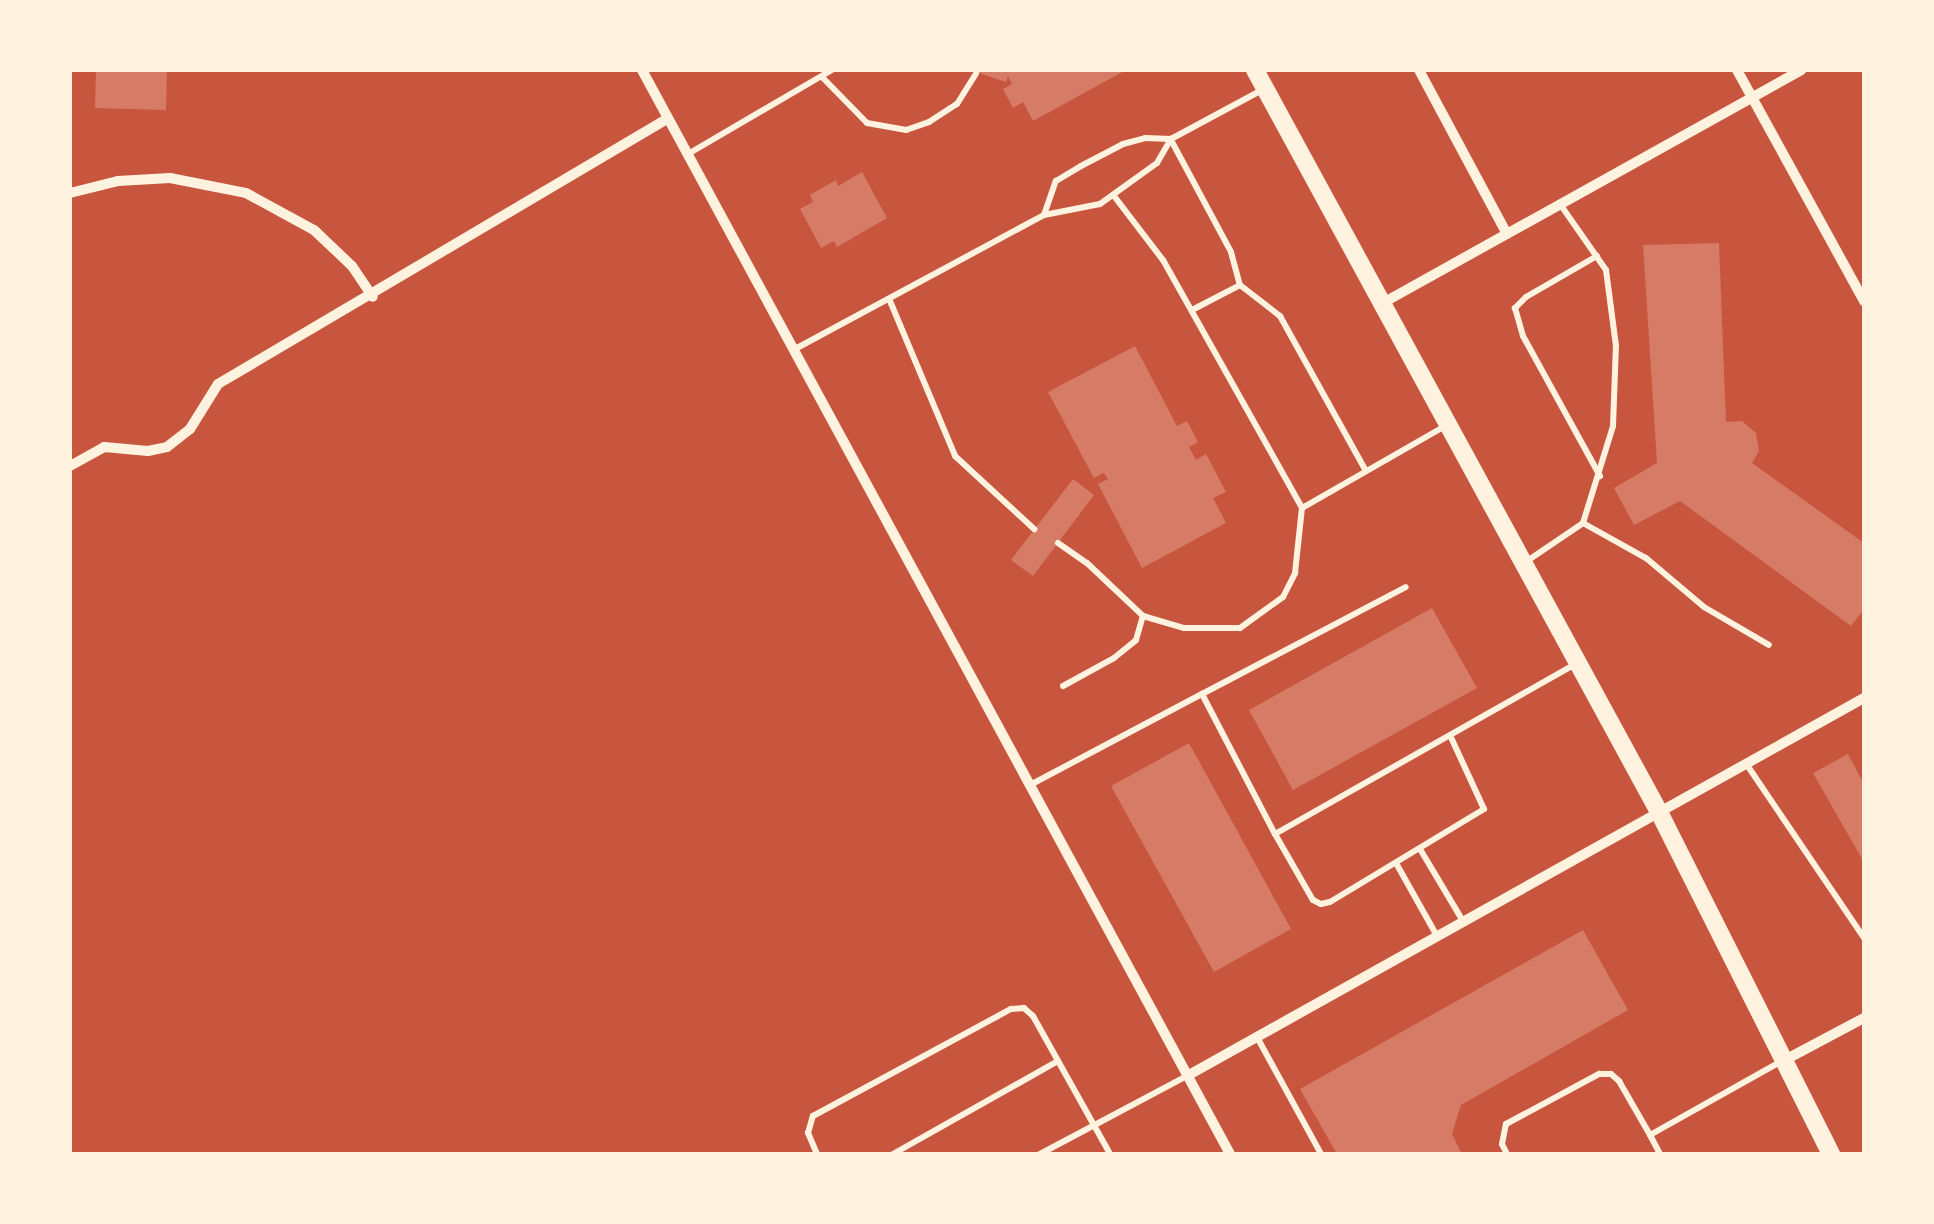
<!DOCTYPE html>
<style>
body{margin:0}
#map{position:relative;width:1934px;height:1224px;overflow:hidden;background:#c8553d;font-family:Rubik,sans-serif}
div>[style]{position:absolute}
.building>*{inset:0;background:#d67c66}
.service>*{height:6px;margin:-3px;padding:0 3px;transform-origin:3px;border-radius:3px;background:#fff3e0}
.minor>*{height:10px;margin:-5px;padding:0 5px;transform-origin:5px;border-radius:5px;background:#fff3e0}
.secondary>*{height:18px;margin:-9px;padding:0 9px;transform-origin:9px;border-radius:9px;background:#fff3e0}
span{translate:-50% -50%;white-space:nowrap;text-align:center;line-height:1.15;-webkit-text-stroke:8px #fff3e0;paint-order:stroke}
.frame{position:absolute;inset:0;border:72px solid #fff3e0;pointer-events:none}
</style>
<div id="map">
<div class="building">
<div style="clip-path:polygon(96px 70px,167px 70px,166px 110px,95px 108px)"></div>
<div style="clip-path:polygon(970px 70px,1126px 70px,1033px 121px,1023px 102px,1013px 108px,1003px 89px,1012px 84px,1008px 76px,1006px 82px)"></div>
<div style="clip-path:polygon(862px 172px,887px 218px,837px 247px,834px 241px,821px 248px,800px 209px,813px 202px,810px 195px,836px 180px,838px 186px)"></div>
<div style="clip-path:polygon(1719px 243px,1726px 422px,1742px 421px,1756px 433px,1759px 451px,1752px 463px,1864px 543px,1864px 609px,1851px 626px,1680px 501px,1634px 525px,1614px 488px,1657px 463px,1643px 245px)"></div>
<div style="clip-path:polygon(1135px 346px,1177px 426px,1187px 421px,1198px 442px,1189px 447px,1196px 460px,1206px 454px,1226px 492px,1213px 498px,1226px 523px,1142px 568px,1098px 484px,1108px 479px,1104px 473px,1094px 478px,1048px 392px)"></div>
<div style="clip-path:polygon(1073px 479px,1094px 495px,1033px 576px,1011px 560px)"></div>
<div style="clip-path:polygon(1432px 608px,1477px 688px,1293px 790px,1249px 710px)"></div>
<div style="clip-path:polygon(1189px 743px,1291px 929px,1214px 972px,1111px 786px)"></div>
<div style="clip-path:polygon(1848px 754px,1864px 784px,1862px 859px,1813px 773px)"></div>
<div style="clip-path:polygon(1583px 930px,1628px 1010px,1461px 1105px,1452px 1134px,1462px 1154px,1337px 1154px,1300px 1089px)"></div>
</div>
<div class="service">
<div style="left:823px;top:78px;width:63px;rotate:45.6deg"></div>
<div style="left:867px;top:123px;width:40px;rotate:10deg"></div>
<div style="left:906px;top:130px;width:24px;rotate:-19deg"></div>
<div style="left:929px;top:122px;width:33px;rotate:-33deg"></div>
<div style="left:957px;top:104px;width:36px;rotate:-58deg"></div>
<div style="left:1171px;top:140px;width:127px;rotate:61.8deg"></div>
<div style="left:1231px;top:252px;width:34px;rotate:75deg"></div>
<div style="left:1240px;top:285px;width:51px;rotate:37.8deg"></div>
<div style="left:1280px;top:316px;width:177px;rotate:61deg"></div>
<div style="left:688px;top:154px;width:167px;rotate:-30.3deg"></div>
<div style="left:1114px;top:196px;width:81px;rotate:52.6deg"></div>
<div style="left:1163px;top:260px;width:284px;rotate:60.7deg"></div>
<div style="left:1044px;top:215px;width:36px;rotate:-71deg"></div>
<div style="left:1056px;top:181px;width:29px;rotate:-31deg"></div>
<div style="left:1081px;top:166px;width:47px;rotate:-27.6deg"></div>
<div style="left:1123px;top:144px;width:23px;rotate:-15deg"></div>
<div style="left:1145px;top:138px;width:26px;rotate:2deg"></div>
<div style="left:1171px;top:139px;width:106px;rotate:-28.3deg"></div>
<div style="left:1597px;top:256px;width:82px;rotate:150deg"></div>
<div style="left:1526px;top:297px;width:16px;rotate:135deg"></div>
<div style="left:1515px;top:308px;width:29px;rotate:74deg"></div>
<div style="left:1523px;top:336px;width:160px;rotate:61.2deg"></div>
<div style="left:890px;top:301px;width:168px;rotate:67.2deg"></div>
<div style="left:955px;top:456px;width:108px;rotate:42.7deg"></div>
<div style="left:1192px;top:310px;width:54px;rotate:-27.5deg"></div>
<div style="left:795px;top:349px;width:283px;rotate:-28.3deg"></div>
<div style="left:1044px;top:215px;width:57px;rotate:-11.1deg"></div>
<div style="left:1100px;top:204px;width:70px;rotate:-35.7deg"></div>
<div style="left:1157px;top:163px;width:28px;rotate:-60deg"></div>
<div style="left:1583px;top:523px;width:72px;rotate:29.1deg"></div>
<div style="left:1646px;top:558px;width:76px;rotate:40.2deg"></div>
<div style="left:1704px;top:607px;width:75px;rotate:30.3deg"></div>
<div style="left:1058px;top:543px;width:35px;rotate:35deg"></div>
<div style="left:1087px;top:563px;width:77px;rotate:43.4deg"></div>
<div style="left:1143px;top:616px;width:43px;rotate:16.3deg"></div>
<div style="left:1184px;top:628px;width:56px"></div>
<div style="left:1240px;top:628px;width:53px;rotate:-35.8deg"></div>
<div style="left:1283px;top:597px;width:27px;rotate:-63deg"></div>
<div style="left:1295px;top:573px;width:65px;rotate:-83.9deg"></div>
<div style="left:1302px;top:508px;width:167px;rotate:-29.8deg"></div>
<div style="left:1524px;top:563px;width:71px;rotate:-34.1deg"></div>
<div style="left:1583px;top:523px;width:102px;rotate:-72.8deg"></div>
<div style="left:1613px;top:426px;width:80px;rotate:-87.9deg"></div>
<div style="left:1616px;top:346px;width:77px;rotate:-97.5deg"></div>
<div style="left:1606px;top:270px;width:80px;rotate:-124.9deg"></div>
<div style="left:1063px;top:686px;width:58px;rotate:-28.8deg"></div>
<div style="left:1114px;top:658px;width:28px;rotate:-39deg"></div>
<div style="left:1136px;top:640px;width:25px;rotate:-74deg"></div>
<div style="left:1202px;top:694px;width:230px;rotate:-27.7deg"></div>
<div style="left:1747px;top:765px;width:209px;rotate:55.9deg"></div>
<div style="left:1030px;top:785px;width:195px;rotate:-27.9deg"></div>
<div style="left:1202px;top:694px;width:158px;rotate:62.5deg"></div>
<div style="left:1275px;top:834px;width:346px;rotate:-29.5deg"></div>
<div style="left:1275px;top:834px;width:76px;rotate:60.1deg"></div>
<div style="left:1313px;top:900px;width:9px;rotate:27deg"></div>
<div style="left:1321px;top:904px;width:9px;rotate:-13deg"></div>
<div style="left:1330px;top:902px;width:180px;rotate:-31.1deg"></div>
<div style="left:1484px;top:809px;width:81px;rotate:-114.7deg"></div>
<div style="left:1420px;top:849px;width:84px;rotate:59.2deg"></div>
<div style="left:1396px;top:863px;width:84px;rotate:60.7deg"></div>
<div style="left:1257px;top:1037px;width:133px;rotate:61.3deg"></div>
<div style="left:1650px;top:1135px;width:21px;rotate:62deg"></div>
<div style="left:817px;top:1154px;width:23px;rotate:-113deg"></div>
<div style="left:808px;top:1133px;width:18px;rotate:-74deg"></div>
<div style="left:813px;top:1116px;width:225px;rotate:-28.4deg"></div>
<div style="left:1011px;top:1009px;width:13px;rotate:-4deg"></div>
<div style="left:1024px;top:1008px;width:12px;rotate:42deg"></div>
<div style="left:1033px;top:1016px;width:158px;rotate:60.8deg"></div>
<div style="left:893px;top:1154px;width:189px;rotate:-29.4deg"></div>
<div style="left:1040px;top:1154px;width:166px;rotate:-28deg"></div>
<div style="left:1507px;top:1154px;width:11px;rotate:-117deg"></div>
<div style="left:1502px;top:1144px;width:20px;rotate:-79deg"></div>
<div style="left:1506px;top:1124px;width:106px;rotate:-28.3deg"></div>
<div style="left:1599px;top:1074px;width:12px"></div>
<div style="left:1611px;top:1074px;width:11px;rotate:41deg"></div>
<div style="left:1619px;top:1081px;width:62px;rotate:60.1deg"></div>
<div style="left:1650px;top:1135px;width:151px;rotate:-29.3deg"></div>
</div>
<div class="minor">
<div style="left:642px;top:70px;width:1233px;rotate:61.52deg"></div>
<div style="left:1419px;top:70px;width:186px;rotate:61.8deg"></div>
<div style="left:1737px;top:70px;width:264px;rotate:61.2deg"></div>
<div style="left:70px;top:193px;width:49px;rotate:-14deg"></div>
<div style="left:118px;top:181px;width:52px;rotate:-3.3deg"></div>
<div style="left:170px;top:178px;width:77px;rotate:11.2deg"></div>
<div style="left:246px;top:193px;width:77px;rotate:28.6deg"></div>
<div style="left:314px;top:230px;width:52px;rotate:43.5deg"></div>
<div style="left:352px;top:266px;width:37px;rotate:56deg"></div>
<div style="left:1381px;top:304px;width:481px;rotate:-29.1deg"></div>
<div style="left:70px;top:466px;width:39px;rotate:-29deg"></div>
<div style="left:104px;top:447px;width:44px;rotate:5.2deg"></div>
<div style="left:148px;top:451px;width:19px;rotate:-12deg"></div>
<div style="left:167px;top:447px;width:29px;rotate:-38deg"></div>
<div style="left:190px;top:429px;width:53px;rotate:-58.1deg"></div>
<div style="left:218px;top:384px;width:521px;rotate:-30.55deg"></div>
<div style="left:1783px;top:1061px;width:92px;rotate:-28deg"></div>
<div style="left:1187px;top:1076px;width:775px;rotate:-29.18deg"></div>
</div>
<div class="secondary">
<div style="left:1255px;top:70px;width:845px;rotate:61.43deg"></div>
<div style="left:1659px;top:812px;width:383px;rotate:63.3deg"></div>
</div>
<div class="frame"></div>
</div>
